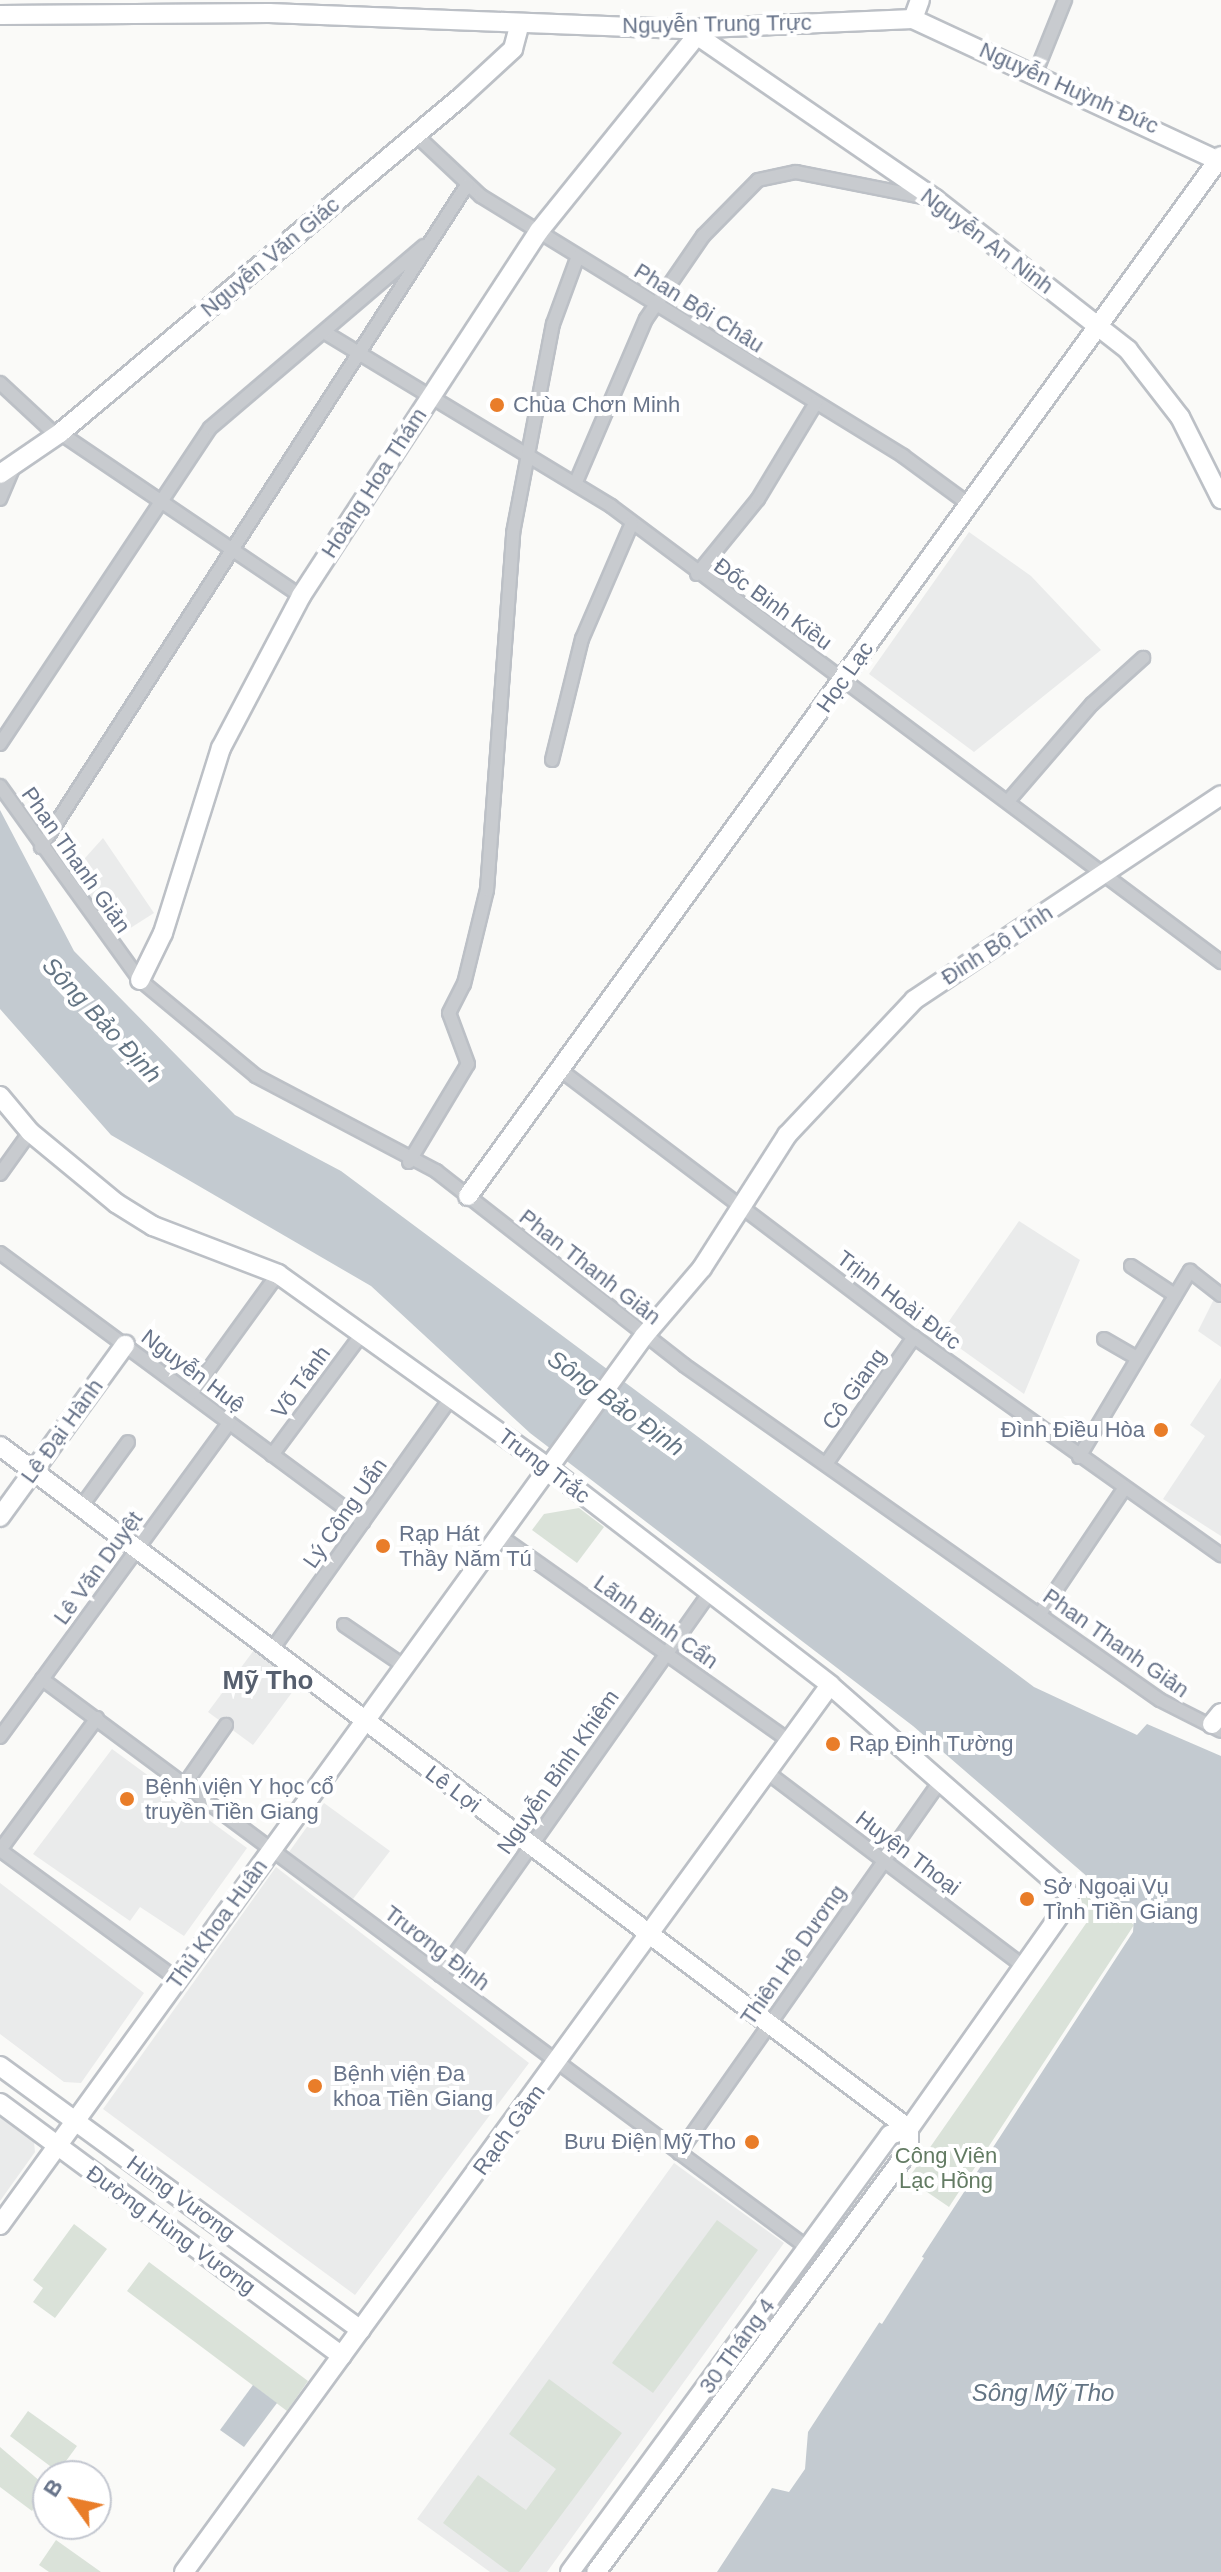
<!DOCTYPE html>
<meta charset="utf-8">
<style>
body{margin:0}
#map{position:relative;width:1221px;height:2572px;overflow:hidden;background:#fafaf8;font-family:Arial,sans-serif}
div>[style]{position:absolute}
.built>*{inset:0;background:#eaebeb}
.green>*{inset:0;background:#dae2d9}
.water>*{inset:0;background:#c3cad0}
.pier>*{inset:0;background:#fafaf8}
.roads{filter:drop-shadow(2px 0 #bcc0c6) drop-shadow(-2px 0 #bcc0c6) drop-shadow(0 2px #bcc0c6) drop-shadow(0 -2px #bcc0c6)}
.street>*{height:12px;margin:-6px;padding:0 6px;transform-origin:6px;border-radius:6px;background:#c8cbcf}
.secondary>*{height:18px;margin:-9px;padding:0 9px;transform-origin:9px;border-radius:9px;background:#fff}
.dots>*{width:22px;height:22px;translate:-50% -50%;box-sizing:border-box;border:4px solid #fff;border-radius:50%}
span{translate:-50% -50%;white-space:nowrap;text-align:center;line-height:1.15;-webkit-text-stroke:8px #fff;paint-order:stroke}
.street-label{font-size:22px;color:#68748a}
.poi-label{font-size:22px;color:#68748a}
.left{translate:0 -50%;text-align:left}
.right{translate:-100% -50%;text-align:right}
.park-label{font-size:22px;color:#637b63}
.water-label{font-size:24px;color:#647584;font-style:italic}
.quarter-label{font-size:26px;color:#565f6e;font-weight:700}
.north{position:absolute;left:32px;top:2460px;width:80px;height:80px;box-sizing:border-box;background:#fff;border:2px solid #c3c7d0;border-radius:50%;rotate:303deg;font-size:22px;font-weight:700;line-height:32px;text-align:center;color:#68748a}
.north::after{content:'';display:block;margin:auto;width:28px;height:36px;background:#e97d29;clip-path:polygon(50% 0,100% 100%,50% 72%,0 100%)}
</style>
<div id="map">
<div class="built">
<div style="clip-path:polygon(969px 532px,1031px 576px,1101px 650px,974px 752px,869px 674px)"></div>
<div style="clip-path:polygon(103px 838px,154px 913px,110px 941px,68px 877px)"></div>
<div style="clip-path:polygon(1019px 1221px,1080px 1260px,1024px 1394px,940px 1334px)"></div>
<div style="clip-path:polygon(1220px 1287px,1221px 1288px,1221px 1347px,1198px 1331px)"></div>
<div style="clip-path:polygon(1221px 1378px,1221px 1536px,1163px 1499px,1205px 1436px,1190px 1425px)"></div>
<div style="clip-path:polygon(254px 1650px,299px 1683px,253px 1745px,208px 1712px)"></div>
<div style="clip-path:polygon(112px 1749px,247px 1848px,184px 1936px,140px 1907px,130px 1921px,33px 1854px)"></div>
<div style="clip-path:polygon(324px 1803px,390px 1851px,353px 1899px,289px 1852px)"></div>
<div style="clip-path:polygon(276px 1867px,529px 2063px,355px 2295px,103px 2109px)"></div>
<div style="clip-path:polygon(0 1883px,144px 1993px,81px 2083px,64px 2082px,0 2034px)"></div>
<div style="clip-path:polygon(0 2117px,34px 2142px,35px 2152px,0 2201px)"></div>
<div style="clip-path:polygon(674px 2163px,784px 2243px,547px 2572px,490px 2572px,417px 2519px)"></div>
</div>
<div class="green">
<div style="clip-path:polygon(579px 1508px,604px 1527px,577px 1563px,532px 1530px,544px 1514px)"></div>
<div style="clip-path:polygon(1084px 1882px,1134px 1925px,949px 2207px,908px 2179px,1087px 1922px,1079px 1891px)"></div>
<div style="clip-path:polygon(717px 2220px,758px 2250px,653px 2393px,612px 2363px)"></div>
<div style="clip-path:polygon(74px 2224px,107px 2249px,55px 2318px,33px 2302px,43px 2288px,33px 2280px)"></div>
<div style="clip-path:polygon(149px 2262px,308px 2381px,287px 2411px,127px 2291px)"></div>
<div style="clip-path:polygon(549px 2379px,622px 2433px,519px 2572px,509px 2572px,443px 2523px,478px 2475px,526px 2510px,556px 2469px,509px 2434px)"></div>
<div style="clip-path:polygon(28px 2411px,77px 2446px,58px 2472px,10px 2436px)"></div>
<div style="clip-path:polygon(0 2447px,48px 2488px,32px 2511px,0 2487px)"></div>
<div style="clip-path:polygon(56px 2540px,101px 2572px,49px 2572px,39px 2565px)"></div>
</div>
<div class="water">
<div style="clip-path:polygon(0 810px,74px 951px,235px 1115px,341px 1171px,1034px 1687px,1137px 1735px,1147px 1724px,1221px 1756px,1221px 2572px,717px 2572px,772px 2488px,789px 2492px,805px 2469px,808px 2432px,1133px 1932px,1134px 1917px,913px 1726px,530px 1433px,371px 1286px,111px 1135px,0 1009px)"></div>
<div style="clip-path:polygon(253px 2385px,277px 2403px,244px 2447px,220px 2430px)"></div>
</div>
<div class="pier">
<div style="clip-path:polygon(919px 2255px,924px 2258px,882px 2324px,877px 2321px)"></div>
</div>
<div class="roads">
<div class="street">
<div style="left:1036px;top:72px;width:78px;rotate:-68.1deg"></div>
<div style="left:416px;top:135px;width:89px;rotate:43.2deg"></div>
<div style="left:481px;top:196px;width:496px;rotate:31.6deg"></div>
<div style="left:903px;top:456px;width:83px;rotate:36.2deg"></div>
<div style="left:324px;top:332px;width:336px;rotate:31.2deg"></div>
<div style="left:611px;top:506px;width:762px;rotate:36.78deg"></div>
<div style="left:0;top:383px;width:75px;rotate:42.8deg"></div>
<div style="left:60px;top:433px;width:291px;rotate:34.1deg"></div>
<div style="left:576px;top:482px;width:177px;rotate:-66.8deg"></div>
<div style="left:646px;top:319px;width:101px;rotate:-55.5deg"></div>
<div style="left:703px;top:236px;width:78px;rotate:-45.5deg"></div>
<div style="left:758px;top:180px;width:39px;rotate:-12deg"></div>
<div style="left:796px;top:172px;width:139px;rotate:11.2deg"></div>
<div style="left:0;top:499px;width:36px;rotate:-67deg"></div>
<div style="left:697px;top:574px;width:97px;rotate:-50.9deg"></div>
<div style="left:758px;top:499px;width:112px;rotate:-58.9deg"></div>
<div style="left:0;top:744px;width:379px;rotate:-56.4deg"></div>
<div style="left:210px;top:428px;width:281px;rotate:-40.4deg"></div>
<div style="left:552px;top:760px;width:125px;rotate:-76.1deg"></div>
<div style="left:582px;top:639px;width:126px;rotate:-66.7deg"></div>
<div style="left:0;top:786px;width:239px;rotate:54.2deg"></div>
<div style="left:140px;top:980px;width:151px;rotate:39.6deg"></div>
<div style="left:256px;top:1076px;width:204px;rotate:27.8deg"></div>
<div style="left:436px;top:1171px;width:315px;rotate:38deg"></div>
<div style="left:684px;top:1365px;width:582px;rotate:35.14deg"></div>
<div style="left:1160px;top:1700px;width:68px;rotate:26.9deg"></div>
<div style="left:1009px;top:800px;width:127px;rotate:-49.2deg"></div>
<div style="left:1092px;top:704px;width:69px;rotate:-42deg"></div>
<div style="left:41px;top:847px;width:787px;rotate:-57.24deg"></div>
<div style="left:559px;top:1069px;width:445px;rotate:37.1deg"></div>
<div style="left:914px;top:1337px;width:377px;rotate:35.4deg"></div>
<div style="left:409px;top:1162px;width:114px;rotate:-59deg"></div>
<div style="left:468px;top:1064px;width:54px;rotate:-110.4deg"></div>
<div style="left:449px;top:1013px;width:33px;rotate:-63deg"></div>
<div style="left:464px;top:984px;width:97px;rotate:-76.3deg"></div>
<div style="left:487px;top:890px;width:358px;rotate:-85.8deg"></div>
<div style="left:513px;top:533px;width:213px;rotate:-79.2deg"></div>
<div style="left:553px;top:324px;width:72px;rotate:-69.8deg"></div>
<div style="left:0;top:1174px;width:52px;rotate:-54.5deg"></div>
<div style="left:0;top:1253px;width:452px;rotate:36.5deg"></div>
<div style="left:1131px;top:1266px;width:53px;rotate:33.4deg"></div>
<div style="left:1104px;top:1339px;width:38px;rotate:30deg"></div>
<div style="left:191px;top:1394px;width:148px;rotate:-54.1deg"></div>
<div style="left:272px;top:1455px;width:151px;rotate:-53.4deg"></div>
<div style="left:1079px;top:1457px;width:217px;rotate:-59.2deg"></div>
<div style="left:1190px;top:1271px;width:39px;rotate:38deg"></div>
<div style="left:826px;top:1464px;width:155px;rotate:-55.3deg"></div>
<div style="left:81px;top:1507px;width:80px;rotate:-54.1deg"></div>
<div style="left:500px;top:1536px;width:355px;rotate:35.3deg"></div>
<div style="left:1040px;top:1614px;width:151px;rotate:-56.1deg"></div>
<div style="left:344px;top:1625px;width:73px;rotate:34.3deg"></div>
<div style="left:271px;top:1651px;width:310px;rotate:-54.6deg"></div>
<div style="left:42px;top:1679px;width:954px;rotate:36.61deg"></div>
<div style="left:97px;top:1718px;width:164px;rotate:126.3deg"></div>
<div style="left:0;top:1850px;width:219px;rotate:36.1deg"></div>
<div style="left:0;top:1737px;width:389px;rotate:-53.9deg"></div>
<div style="left:768px;top:1773px;width:320px;rotate:37.1deg"></div>
<div style="left:185px;top:1784px;width:72px;rotate:-55.2deg"></div>
<div style="left:440px;top:1975px;width:469px;rotate:-54.8deg"></div>
<div style="left:679px;top:2153px;width:456px;rotate:-54.9deg"></div>
</div>
<div class="secondary">
<div style="left:0;top:15px;width:269px;rotate:-0.4deg"></div>
<div style="left:269px;top:13px;width:414px;rotate:2.2deg"></div>
<div style="left:683px;top:29px;width:230px;rotate:-2.5deg"></div>
<div style="left:913px;top:19px;width:340px;rotate:24.9deg"></div>
<div style="left:913px;top:19px;width:20px;rotate:-70deg"></div>
<div style="left:698px;top:36px;width:288px;rotate:34.5deg"></div>
<div style="left:935px;top:199px;width:245px;rotate:38deg"></div>
<div style="left:1128px;top:350px;width:85px;rotate:52.2deg"></div>
<div style="left:1180px;top:417px;width:92px;rotate:63.4deg"></div>
<div style="left:0;top:474px;width:73px;rotate:-34.3deg"></div>
<div style="left:60px;top:433px;width:523px;rotate:-39.96deg"></div>
<div style="left:461px;top:97px;width:71px;rotate:-42.7deg"></div>
<div style="left:513px;top:49px;width:27px;rotate:-75deg"></div>
<div style="left:140px;top:980px;width:52px;rotate:-63.9deg"></div>
<div style="left:163px;top:933px;width:194px;rotate:-72.6deg"></div>
<div style="left:221px;top:748px;width:172px;rotate:-62.2deg"></div>
<div style="left:301px;top:596px;width:436px;rotate:-56.9deg"></div>
<div style="left:539px;top:231px;width:261px;rotate:-51.1deg"></div>
<div style="left:0;top:1096px;width:47px;rotate:50.2deg"></div>
<div style="left:30px;top:1132px;width:112px;rotate:39.5deg"></div>
<div style="left:116px;top:1203px;width:44px;rotate:31.9deg"></div>
<div style="left:153px;top:1226px;width:134px;rotate:21deg"></div>
<div style="left:278px;top:1274px;width:335px;rotate:35.6deg"></div>
<div style="left:550px;top:1469px;width:354px;rotate:37.6deg"></div>
<div style="left:830px;top:1685px;width:316px;rotate:41.2deg"></div>
<div style="left:1068px;top:1893px;width:9px;rotate:84deg"></div>
<div style="left:1069px;top:1902px;width:278px;rotate:125.2deg"></div>
<div style="left:909px;top:2129px;width:21px;rotate:90deg"></div>
<div style="left:909px;top:2150px;width:525px;rotate:126.56deg"></div>
<div style="left:468px;top:1196px;width:1284px;rotate:-54.09deg"></div>
<div style="left:0;top:1446px;width:1137px;rotate:36.92deg"></div>
<div style="left:0;top:1517px;width:213px;rotate:-54deg"></div>
<div style="left:1212px;top:1724px;width:14px;rotate:-51deg"></div>
<div style="left:0;top:2066px;width:447px;rotate:36.2deg"></div>
<div style="left:0;top:2103px;width:425px;rotate:36.5deg"></div>
<div style="left:0;top:2225px;width:1098px;rotate:-54.08deg"></div>
<div style="left:644px;top:1336px;width:89px;rotate:-49.5deg"></div>
<div style="left:702px;top:1268px;width:158px;rotate:-57.4deg"></div>
<div style="left:787px;top:1135px;width:185px;rotate:-46.7deg"></div>
<div style="left:914px;top:1000px;width:369px;rotate:-33.7deg"></div>
<div style="left:184px;top:2572px;width:1097px;rotate:-53.93deg"></div>
<div style="left:570px;top:2572px;width:542px;rotate:-53.79deg"></div>
<div style="left:890px;top:2135px;width:20px;rotate:-18deg"></div>
</div>
</div>
<div class="dots">
<div style="left:497px;top:405px;background:#e97d29"></div>
<div style="left:1161px;top:1430px;background:#e97d29"></div>
<div style="left:383px;top:1546px;background:#e97d29"></div>
<div style="left:833px;top:1744px;background:#e97d29"></div>
<div style="left:127px;top:1799px;background:#e97d29"></div>
<div style="left:1027px;top:1899px;background:#e97d29"></div>
<div style="left:315px;top:2086px;background:#e97d29"></div>
<div style="left:752px;top:2142px;background:#e97d29"></div>
</div>
<div class="street-label">
<span style="left:717px;top:24px;rotate:-1deg">Nguyễn Trung Trực</span>
<span style="left:1069px;top:88px;rotate:24deg">Nguyễn Huỳnh Đức</span>
<span style="left:987px;top:241px;rotate:37deg">Nguyễn An Ninh</span>
<span style="left:270px;top:257px;rotate:-40deg">Nguyễn Văn Giác</span>
<span style="left:699px;top:308px;rotate:32deg">Phan Bội Châu</span>
<span style="left:374px;top:483px;rotate:-57deg">Hoàng Hoa Thám</span>
<span style="left:773px;top:604px;rotate:36deg">Đốc Binh Kiều</span>
<span style="left:845px;top:677px;rotate:-55deg">Học Lạc</span>
<span style="left:76px;top:860px;rotate:55deg">Phan Thanh Giản</span>
<span style="left:997px;top:945px;rotate:-33deg">Đinh Bộ Lĩnh</span>
<span style="left:590px;top:1267px;rotate:38deg">Phan Thanh Giản</span>
<span style="left:899px;top:1300px;rotate:37deg">Trịnh Hoài Đức</span>
<span style="left:193px;top:1371px;rotate:37deg">Nguyễn Huệ</span>
<span style="left:301px;top:1382px;rotate:-54deg">Võ Tánh</span>
<span style="left:854px;top:1389px;rotate:-55deg">Cô Giang</span>
<span style="left:62px;top:1431px;rotate:-54deg">Lê Đại Hành</span>
<span style="left:544px;top:1466px;rotate:37deg">Trưng Trắc</span>
<span style="left:345px;top:1513px;rotate:-55deg">Lý Công Uẩn</span>
<span style="left:98px;top:1568px;rotate:-54deg">Lê Văn Duyệt</span>
<span style="left:656px;top:1622px;rotate:35deg">Lãnh Binh Cẩn</span>
<span style="left:1116px;top:1643px;rotate:35deg">Phan Thanh Giản</span>
<span style="left:558px;top:1772px;rotate:-55deg">Nguyễn Bỉnh Khiêm</span>
<span style="left:453px;top:1789px;rotate:37deg">Lê Lợi</span>
<span style="left:908px;top:1853px;rotate:37deg">Huyện Thoại</span>
<span style="left:217px;top:1924px;rotate:-54deg">Thủ Khoa Huân</span>
<span style="left:437px;top:1948px;rotate:37deg">Trương Định</span>
<span style="left:793px;top:1955px;rotate:-55deg">Thiên Hộ Dương</span>
<span style="left:509px;top:2130px;rotate:-54deg">Rạch Gầm</span>
<span style="left:181px;top:2198px;rotate:36deg">Hùng Vương</span>
<span style="left:171px;top:2230px;rotate:36deg">Đường Hùng Vương</span>
<span style="left:737px;top:2346px;rotate:-54deg">30 Tháng 4</span>
</div>
<div class="poi-label">
<span class="left" style="left:513px;top:405px">Chùa Chơn Minh</span>
<span class="right" style="left:1145px;top:1430px">Đình Điều Hòa</span>
<span class="left" style="left:399px;top:1546px">Rạp Hát<br>Thầy Năm Tú</span>
<span class="left" style="left:849px;top:1744px">Rạp Định Tường</span>
<span class="left" style="left:145px;top:1799px">Bệnh viện Y học cổ<br>truyền Tiền Giang</span>
<span class="left" style="left:1043px;top:1899px">Sở Ngoại Vụ<br>Tỉnh Tiền Giang</span>
<span class="left" style="left:333px;top:2086px">Bệnh viện Đa<br>khoa Tiền Giang</span>
<span class="right" style="left:736px;top:2142px">Bưu Điện Mỹ Tho</span>
</div>
<div class="park-label">
<span style="left:946px;top:2168px">Công Viên<br>Lạc Hồng</span>
</div>
<div class="water-label">
<span style="left:102px;top:1020px;rotate:47deg">Sông Bảo Định</span>
<span style="left:616px;top:1403px;rotate:36deg">Sông Bảo Định</span>
<span style="left:1043px;top:2393px">Sông Mỹ Tho</span>
</div>
<div class="quarter-label">
<span style="left:268px;top:1681px">Mỹ Tho</span>
</div>
<div class="north">B</div>
</div>
